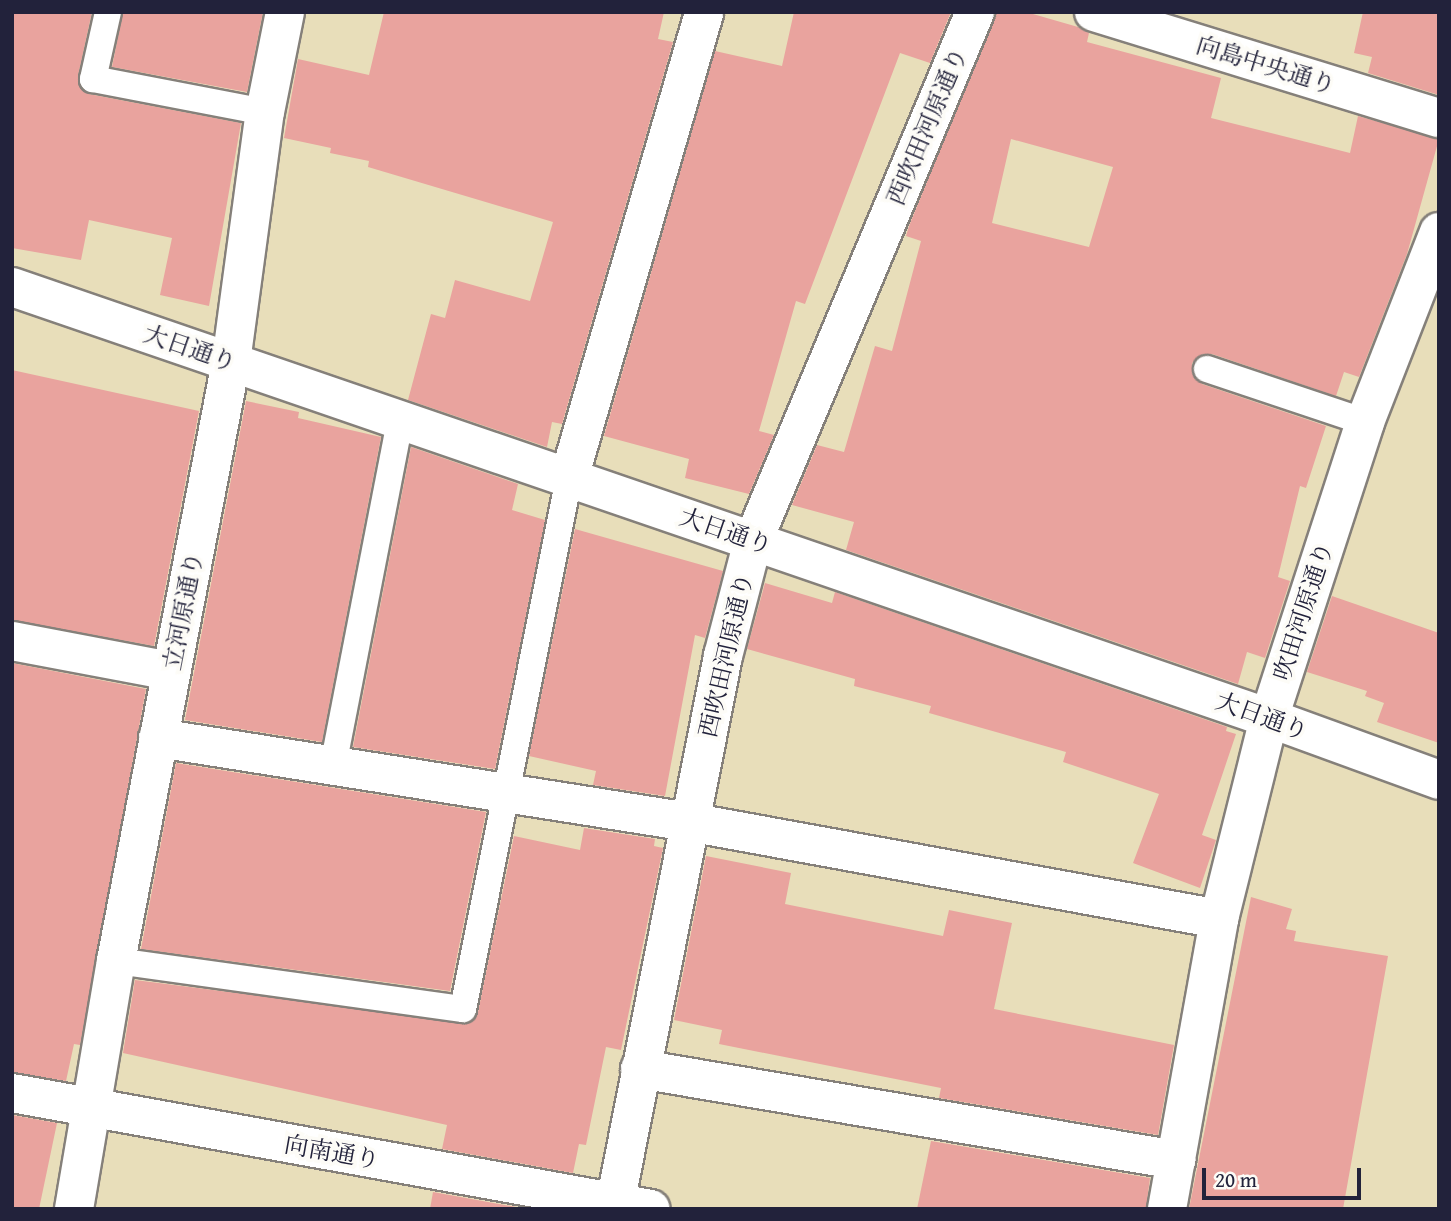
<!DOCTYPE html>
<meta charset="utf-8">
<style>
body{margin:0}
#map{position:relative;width:1451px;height:1221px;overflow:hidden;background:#e8deba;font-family:"Gentium Book Plus","Noto Serif JP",serif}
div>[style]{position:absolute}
.building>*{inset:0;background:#e9a39e}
.roads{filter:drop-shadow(2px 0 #85807a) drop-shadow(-2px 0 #85807a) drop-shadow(0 2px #85807a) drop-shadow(0 -2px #85807a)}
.lane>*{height:26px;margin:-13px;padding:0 13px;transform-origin:13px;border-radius:13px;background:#fff}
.street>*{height:38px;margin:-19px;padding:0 19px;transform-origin:19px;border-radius:19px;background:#fff}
span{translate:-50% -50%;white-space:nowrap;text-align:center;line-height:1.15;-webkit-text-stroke:7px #fdfcf7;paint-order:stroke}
.street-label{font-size:24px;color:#22223b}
.frame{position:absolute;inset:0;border:14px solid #22223b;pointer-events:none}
.scale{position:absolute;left:1202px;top:1168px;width:159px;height:32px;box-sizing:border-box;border:4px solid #22223b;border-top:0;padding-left:9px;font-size:21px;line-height:24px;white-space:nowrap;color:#22223b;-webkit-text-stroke:5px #fdfcf7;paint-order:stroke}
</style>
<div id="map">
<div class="building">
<div style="clip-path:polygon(12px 12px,92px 12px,78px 76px,82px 90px,89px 94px,241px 123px,209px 306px,160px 295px,172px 238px,89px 220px,81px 260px,12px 248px)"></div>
<div style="clip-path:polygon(123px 12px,263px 12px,247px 92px,112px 67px)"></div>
<div style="clip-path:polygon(384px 12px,664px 12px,658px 39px,673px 42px,562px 424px,552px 422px,547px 447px,408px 400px,431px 314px,445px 318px,455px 280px,530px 301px,553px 222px,368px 167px,369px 161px,330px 153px,331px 148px,284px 138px,298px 59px,369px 75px)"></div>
<div style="clip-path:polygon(794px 12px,951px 12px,930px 63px,900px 53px,805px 304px,796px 301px,759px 431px,774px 435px,749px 494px,685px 478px,689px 459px,604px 436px,715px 51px,782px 66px)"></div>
<div style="clip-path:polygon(evenodd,996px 12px,1026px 12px,1078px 27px,1089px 33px,1087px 42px,1221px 78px,1211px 118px,1350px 153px,1358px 116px,1439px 139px,1407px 254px,1359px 377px,1344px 372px,1336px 396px,1212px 354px,1203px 354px,1192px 363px,1192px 373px,1202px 384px,1326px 426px,1306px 488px,1300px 486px,1278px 577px,1290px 581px,1265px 658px,1247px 652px,1238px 684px,846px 550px,854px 522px,792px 505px,817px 445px,844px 452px,875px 346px,892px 351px,921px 241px,906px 236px,909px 226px,996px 12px,1011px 139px,1113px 167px,1089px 247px,992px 223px,1011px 139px)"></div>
<div style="clip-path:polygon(1363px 12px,1439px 12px,1439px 95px,1368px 73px,1372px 57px,1354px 53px)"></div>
<div style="clip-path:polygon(12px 370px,199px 411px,154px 646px,12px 620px)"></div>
<div style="clip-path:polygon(246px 401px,299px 412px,298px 418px,381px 437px,322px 742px,185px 720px)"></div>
<div style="clip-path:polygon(411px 447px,518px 484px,512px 510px,545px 520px,495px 769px,353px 747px)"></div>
<div style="clip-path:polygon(575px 529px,723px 571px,705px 638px,695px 635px,665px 796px,593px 785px,596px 771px,529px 756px)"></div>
<div style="clip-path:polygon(765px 583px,832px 603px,835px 592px,1227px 727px,1226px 731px,1236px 734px,1202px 835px,1216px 840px,1200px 888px,1133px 863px,1159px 794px,1063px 762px,1066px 752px,929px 713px,931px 706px,854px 686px,855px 679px,747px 649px)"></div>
<div style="clip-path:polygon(1332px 596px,1439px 633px,1439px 743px,1377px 722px,1384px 703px,1365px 696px,1367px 691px,1307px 672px)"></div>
<div style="clip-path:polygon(12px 663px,146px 689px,80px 1045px,74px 1044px,66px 1081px,12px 1072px)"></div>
<div style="clip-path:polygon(176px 763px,486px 812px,450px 991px,141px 949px)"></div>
<div style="clip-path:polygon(584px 828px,655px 839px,654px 846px,663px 848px,621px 1050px,606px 1047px,586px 1145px,579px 1144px,573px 1173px,442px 1149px,447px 1125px,123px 1053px,135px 980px,469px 1023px,478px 1012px,514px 836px,580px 850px)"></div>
<div style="clip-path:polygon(706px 856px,791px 873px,785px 904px,943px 936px,949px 910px,1012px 923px,994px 1009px,1174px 1045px,1158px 1135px,939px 1098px,941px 1088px,719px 1044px,722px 1030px,674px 1020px)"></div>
<div style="clip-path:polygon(1251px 897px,1292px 909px,1286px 929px,1296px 931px,1294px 941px,1388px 956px,1343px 1209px,1189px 1209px)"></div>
<div style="clip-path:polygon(12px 1115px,57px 1123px,39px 1209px,12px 1209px)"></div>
<div style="clip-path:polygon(931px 1141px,1150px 1178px,1146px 1209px,917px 1209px)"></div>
<div style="clip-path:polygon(433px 1192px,527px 1209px,430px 1209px)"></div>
</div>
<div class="roads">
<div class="lane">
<div style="left:108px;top:12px;width:69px;rotate:102.6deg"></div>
<div style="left:93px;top:79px;width:175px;rotate:10.9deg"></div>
<div style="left:1207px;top:369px;width:167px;rotate:18.5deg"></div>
<div style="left:333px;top:766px;width:352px;rotate:-79deg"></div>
<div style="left:116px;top:961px;width:350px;rotate:7.9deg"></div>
<div style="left:463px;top:1009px;width:541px;rotate:-78.71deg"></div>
</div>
<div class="street">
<div style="left:1094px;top:12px;width:361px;rotate:17.1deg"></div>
<div style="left:12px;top:287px;width:1329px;rotate:18.93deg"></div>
<div style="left:1269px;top:718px;width:181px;rotate:20deg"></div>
<div style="left:569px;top:478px;width:485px;rotate:-73.8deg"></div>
<div style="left:12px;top:641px;width:162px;rotate:10.7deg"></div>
<div style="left:158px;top:738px;width:538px;rotate:8.99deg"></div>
<div style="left:689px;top:822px;width:539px;rotate:10.37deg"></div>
<div style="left:640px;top:1069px;width:544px;rotate:9.64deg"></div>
<div style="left:12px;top:1093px;width:649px;rotate:10.29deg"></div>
<div style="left:74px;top:1209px;width:252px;rotate:-80.4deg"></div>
<div style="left:116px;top:961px;width:610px;rotate:-79.13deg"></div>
<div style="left:231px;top:362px;width:252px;rotate:-82.3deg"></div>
<div style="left:265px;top:112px;width:102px;rotate:-78.7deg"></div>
<div style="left:614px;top:1209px;width:564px;rotate:-78.85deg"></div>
<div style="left:723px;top:656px;width:119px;rotate:-75.4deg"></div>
<div style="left:753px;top:541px;width:574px;rotate:-67.23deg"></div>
<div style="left:1167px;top:1209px;width:295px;rotate:-79.8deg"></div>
<div style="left:1219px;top:919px;width:207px;rotate:-76deg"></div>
<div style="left:1269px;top:718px;width:311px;rotate:-72deg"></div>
<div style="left:1365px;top:422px;width:204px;rotate:-68.7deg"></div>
</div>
</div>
<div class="street-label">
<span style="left:1266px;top:65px;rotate:17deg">向島中央通り</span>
<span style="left:927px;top:126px;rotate:-67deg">西吹田河原通り</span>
<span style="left:190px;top:348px;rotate:19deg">大日通り</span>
<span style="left:726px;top:531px;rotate:19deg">大日通り</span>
<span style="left:183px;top:611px;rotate:-79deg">立河原通り</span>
<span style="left:1303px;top:611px;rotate:-72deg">吹田河原通り</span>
<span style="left:726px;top:655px;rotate:-77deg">西吹田河原通り</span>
<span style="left:1262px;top:716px;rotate:20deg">大日通り</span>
<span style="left:332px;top:1152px;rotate:10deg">向南通り</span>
</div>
<div class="frame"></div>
<div class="scale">20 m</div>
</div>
